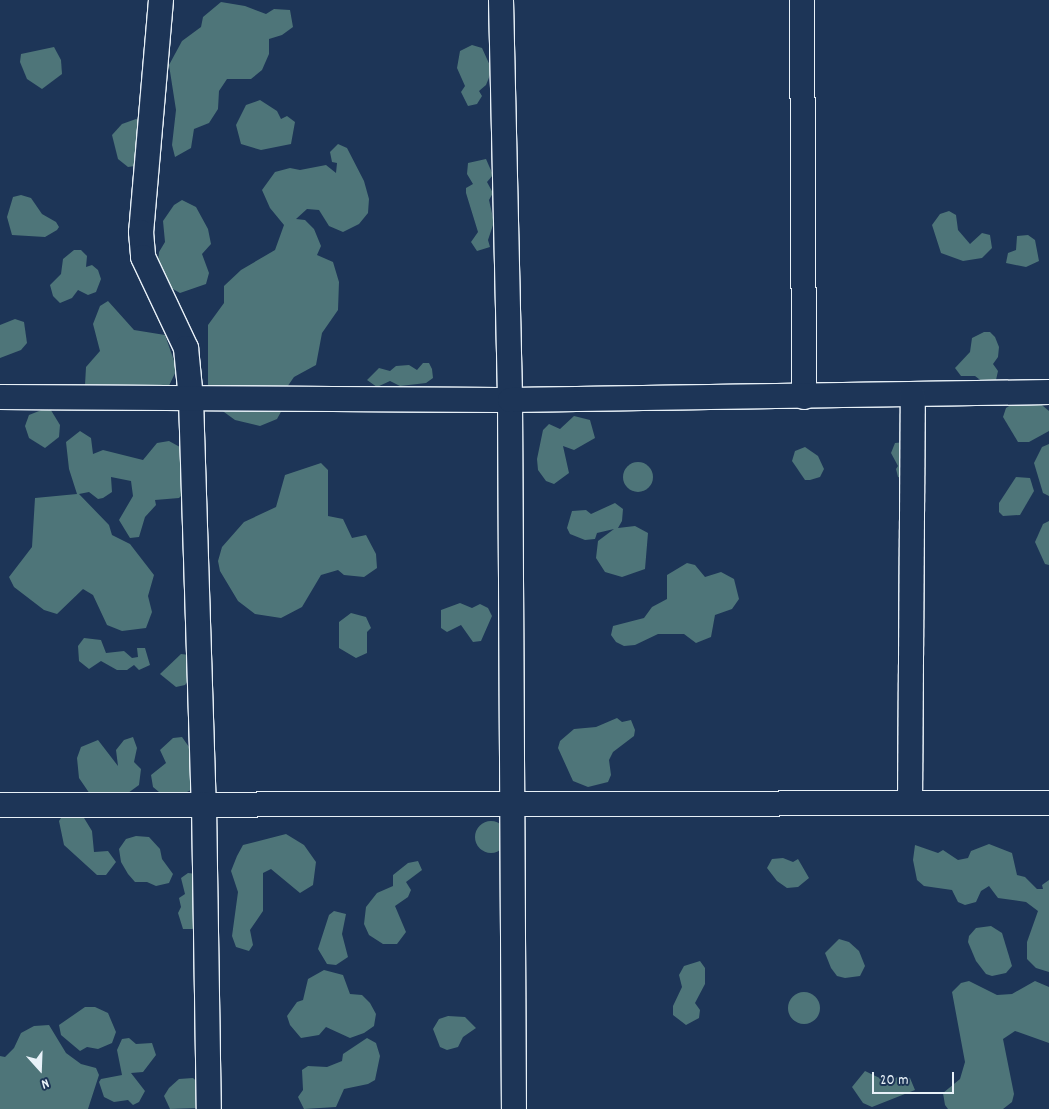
<!DOCTYPE html>
<style>
body{margin:0}
#map{position:relative;width:1049px;height:1109px;overflow:hidden;background:#1d3557;font-family:Dekko,sans-serif}
div>[style]{position:absolute}
.green>*{inset:0;background:#4e7579}
.round{border-radius:50%}
.roads{filter:drop-shadow(1px 0 #e8f1f8) drop-shadow(-1px 0 #e8f1f8) drop-shadow(0 1px #e8f1f8) drop-shadow(0 -1px #e8f1f8)}
.street>*{height:24px;margin:-12px;padding:0 12px;transform-origin:12px;border-radius:12px;background:#1d3557}
span{translate:-50% -50%;white-space:nowrap;text-align:center;line-height:1.15;-webkit-text-stroke:5px #1d3557;paint-order:stroke}
.north{position:absolute;left:15px;top:1044px;width:50px;height:50px;-webkit-text-stroke:4px #1d3557;paint-order:stroke;rotate:160deg;font-size:14px;font-weight:700;line-height:20px;text-align:center;color:#e8f1f8}
.north::after{content:'';display:block;margin:auto;width:18px;height:22px;background:#e8f1f8;clip-path:polygon(50% 0,100% 100%,50% 72%,0 100%)}
.scale{position:absolute;left:872px;top:1072px;width:82px;height:22px;box-sizing:border-box;border:2px solid #e8f1f8;border-top:0;padding-left:6px;font-size:15px;line-height:18px;white-space:nowrap;color:#e8f1f8;-webkit-text-stroke:4px #1d3557;paint-order:stroke}
</style>
<div id="map">
<div class="green">
<div style="clip-path:polygon(221px 2px,245px 6px,266px 14px,274px 9px,290px 10px,293px 27px,282px 35px,269px 39px,269px 54px,262px 70px,251px 79px,227px 79px,219px 91px,218px 109px,209px 123px,194px 129px,191px 148px,175px 157px,172px 145px,176px 110px,169px 65px,182px 41px,201px 27px,203px 17px)"></div>
<div style="clip-path:polygon(472px 45px,482px 48px,492px 70px,486px 85px,479px 91px,482px 96px,477px 104px,468px 106px,461px 92px,465px 86px,457px 68px,460px 51px)"></div>
<div style="clip-path:polygon(54px 47px,61px 60px,62px 74px,42px 89px,27px 79px,20px 62px,21px 54px)"></div>
<div style="clip-path:polygon(260px 100px,277px 111px,281px 119px,287px 116px,295px 122px,291px 144px,261px 150px,241px 144px,236px 125px,246px 105px)"></div>
<div style="clip-path:polygon(136px 119px,144px 122px,142px 165px,128px 167px,118px 159px,112px 135px,122px 124px)"></div>
<div style="clip-path:polygon(338px 144px,347px 148px,364px 181px,369px 199px,368px 213px,359px 224px,343px 232px,329px 226px,319px 210px,307px 209px,296px 219px,305px 220px,314px 229px,321px 246px,317px 255px,333px 262px,339px 282px,338px 310px,322px 333px,316px 365px,294px 377px,285px 390px,282px 410px,277px 419px,260px 426px,235px 420px,213px 404px,208px 386px,208px 325px,224px 303px,224px 286px,241px 270px,275px 250px,284px 225px,270px 208px,262px 190px,275px 172px,290px 168px,300px 170px,326px 165px,336px 173px,337px 163px,332px 162px,330px 152px)"></div>
<div style="clip-path:polygon(486px 159px,493px 175px,487px 182px,493px 193px,489px 200px,494px 222px,488px 240px,490px 247px,477px 251px,471px 242px,478px 232px,466px 193px,466px 188px,473px 184px,467px 174px,468px 163px)"></div>
<div style="clip-path:polygon(21px 195px,31px 198px,42px 214px,56px 222px,59px 227px,57px 230px,45px 237px,12px 235px,7px 217px,13px 197px)"></div>
<div style="clip-path:polygon(182px 200px,196px 207px,208px 229px,211px 244px,202px 254px,209px 273px,206px 284px,180px 293px,171px 288px,158px 262px,159px 252px,165px 242px,163px 221px,174px 205px)"></div>
<div style="clip-path:polygon(949px 211px,956px 215px,958px 230px,970px 244px,982px 233px,990px 235px,992px 248px,982px 258px,963px 261px,941px 253px,932px 225px,940px 214px)"></div>
<div style="clip-path:polygon(1028px 235px,1035px 240px,1039px 261px,1026px 267px,1006px 263px,1008px 253px,1016px 250px,1017px 236px)"></div>
<div style="clip-path:polygon(74px 250px,81px 250px,87px 256px,86px 267px,92px 265px,98px 270px,101px 279px,96px 292px,88px 295px,78px 290px,72px 298px,60px 303px,53px 296px,50px 285px,61px 274px,63px 259px)"></div>
<div style="clip-path:polygon(108px 301px,134px 330px,165px 335px,177px 369px,165px 394px,96px 391px,85px 385px,86px 367px,100px 351px,93px 324px,100px 306px)"></div>
<div style="clip-path:polygon(15px 319px,24px 322px,27px 343px,21px 350px,0 358px,0 325px)"></div>
<div style="clip-path:polygon(984px 332px,990px 332px,995px 337px,999px 347px,998px 357px,993px 364px,998px 371px,996px 380px,987px 385px,975px 376px,961px 376px,955px 368px,970px 352px,972px 338px)"></div>
<div style="clip-path:polygon(423px 363px,429px 363px,432px 369px,433px 378px,426px 383px,400px 386px,390px 381px,377px 387px,367px 380px,379px 368px,390px 371px,396px 366px,409px 365px,417px 370px)"></div>
<div style="clip-path:polygon(1036px 400px,1049px 411px,1049px 431px,1029px 442px,1018px 442px,1003px 417px,1006px 408px,1014px 403px)"></div>
<div style="clip-path:polygon(49px 407px,60px 425px,59px 437px,45px 448px,29px 438px,25px 426px,29px 415px)"></div>
<div style="clip-path:polygon(574px 416px,590px 420px,595px 438px,574px 450px,563px 446px,569px 473px,554px 484px,546px 481px,538px 470px,537px 459px,543px 430px,549px 424px,560px 429px)"></div>
<div style="clip-path:polygon(80px 431px,91px 438px,93px 454px,103px 450px,143px 460px,157px 443px,169px 441px,189px 452px,187px 490px,179px 498px,155px 500px,156px 505px,145px 517px,139px 537px,130px 538px,119px 520px,133px 496px,131px 481px,111px 477px,112px 492px,103px 498px,98px 499px,89px 492px,79px 494px,109px 525px,112px 535px,130px 544px,154px 575px,148px 596px,152px 612px,146px 628px,122px 631px,107px 625px,93px 595px,83px 589px,57px 614px,44px 610px,14px 587px,9px 577px,32px 547px,35px 498px,77px 494px,69px 469px,66px 442px)"></div>
<div style="clip-path:polygon(905px 442px,905px 479px,898px 477px,896px 469px,898px 466px,891px 453px,895px 443px)"></div>
<div style="clip-path:polygon(1049px 444px,1049px 496px,1043px 493px,1034px 463px,1042px 447px)"></div>
<div style="clip-path:polygon(805px 447px,818px 456px,824px 469px,820px 477px,810px 480px,805px 480px,792px 461px,795px 451px)"></div>
<div class="round" style="left:623px;top:462px;width:30px;height:30px"></div>
<div style="clip-path:polygon(321px 463px,328px 470px,328px 516px,343px 519px,352px 538px,366px 535px,376px 554px,377px 568px,364px 577px,344px 575px,338px 570px,321px 575px,302px 607px,281px 618px,255px 614px,238px 601px,220px 571px,218px 561px,222px 547px,244px 522px,276px 507px,285px 475px)"></div>
<div style="clip-path:polygon(1016px 477px,1030px 478px,1034px 491px,1020px 515px,1003px 516px,999px 512px,999px 503px)"></div>
<div style="clip-path:polygon(615px 503px,623px 509px,622px 521px,618px 528px,635px 526px,648px 533px,645px 569px,622px 577px,605px 572px,596px 558px,598px 541px,614px 529px,597px 533px,595px 539px,585px 540px,570px 534px,567px 528px,572px 511px,586px 510px,591px 514px)"></div>
<div style="clip-path:polygon(1049px 521px,1049px 565px,1045px 564px,1035px 542px,1043px 524px)"></div>
<div style="clip-path:polygon(687px 563px,695px 565px,705px 577px,721px 572px,734px 579px,739px 599px,732px 609px,715px 615px,711px 637px,696px 643px,684px 634px,658px 634px,635px 645px,624px 646px,616px 642px,611px 635px,613px 626px,644px 618px,652px 607px,667px 599px,667px 575px)"></div>
<div style="clip-path:polygon(460px 603px,472px 608px,480px 604px,488px 608px,492px 616px,481px 641px,473px 642px,461px 625px,447px 632px,441px 628px,441px 610px)"></div>
<div style="clip-path:polygon(351px 613px,366px 617px,371px 628px,367px 632px,367px 653px,356px 658px,339px 648px,339px 622px)"></div>
<div style="clip-path:polygon(84px 638px,101px 640px,106px 653px,124px 651px,132px 658px,138px 657px,137px 648px,145px 648px,150px 665px,139px 670px,134px 665px,127px 670px,117px 670px,101px 661px,89px 669px,79px 661px,78px 646px)"></div>
<div style="clip-path:polygon(181px 654px,190px 655px,190px 678px,185px 685px,176px 687px,160px 674px)"></div>
<div style="clip-path:polygon(617px 718px,622px 722px,631px 720px,635px 730px,634px 736px,613px 752px,609px 760px,611px 775px,608px 782px,588px 787px,573px 781px,558px 748px,560px 741px,574px 729px,596px 727px)"></div>
<div style="clip-path:polygon(133px 737px,137px 748px,134px 762px,141px 769px,139px 785px,128px 793px,92px 797px,79px 778px,77px 758px,81px 747px,98px 740px,118px 766px,116px 750px,124px 740px)"></div>
<div style="clip-path:polygon(182px 737px,194px 754px,190px 761px,195px 780px,191px 790px,183px 794px,159px 792px,153px 787px,151px 775px,166px 763px,160px 750px,173px 738px)"></div>
<div style="clip-path:polygon(81px 813px,92px 831px,94px 852px,108px 851px,116px 862px,106px 875px,97px 875px,64px 845px,59px 821px,63px 815px)"></div>
<div class="round" style="left:475px;top:821px;width:32px;height:32px"></div>
<div style="clip-path:polygon(286px 834px,304px 845px,316px 862px,313px 885px,300px 893px,271px 869px,263px 873px,263px 911px,250px 930px,253px 945px,249px 951px,236px 947px,232px 936px,238px 892px,231px 871px,237px 856px,243px 845px)"></div>
<div style="clip-path:polygon(136px 836px,149px 837px,160px 849px,162px 859px,173px 874px,169px 883px,156px 886px,147px 882px,135px 882px,128px 874px,121px 862px,119px 849px,126px 839px)"></div>
<div style="clip-path:polygon(989px 844px,1012px 853px,1017px 875px,1025px 877px,1037px 889px,1043px 889px,1042px 885px,1049px 880px,1049px 972px,1036px 968px,1027px 959px,1027px 942px,1038px 911px,1026px 902px,998px 898px,989px 886px,981px 891px,976px 902px,965px 905px,958px 902px,952px 890px,924px 886px,917px 880px,913px 860px,915px 845px,938px 853px,943px 850px,958px 860px,968px 858px,971px 851px)"></div>
<div style="clip-path:polygon(783px 858px,793px 862px,798px 859px,809px 878px,798px 887px,787px 888px,777px 881px,767px 868px,772px 859px)"></div>
<div style="clip-path:polygon(418px 861px,422px 870px,406px 882px,411px 890px,408px 897px,395px 906px,406px 932px,397px 944px,383px 944px,369px 935px,364px 924px,366px 907px,377px 893px,393px 886px,393px 875px,408px 863px)"></div>
<div style="clip-path:polygon(188px 873px,197px 874px,199px 927px,192px 929px,183px 929px,178px 913px,181px 907px,179px 898px,185px 894px,181px 878px)"></div>
<div style="clip-path:polygon(334px 911px,346px 914px,342px 934px,348px 957px,336px 965px,327px 964px,318px 949px,329px 915px)"></div>
<div style="clip-path:polygon(991px 926px,1002px 933px,1012px 966px,1006px 973px,992px 976px,986px 974px,976px 961px,968px 942px,969px 936px,976px 928px)"></div>
<div style="clip-path:polygon(839px 939px,849px 942px,859px 951px,865px 966px,860px 976px,845px 978px,837px 976px,831px 968px,825px 953px)"></div>
<div style="clip-path:polygon(700px 961px,705px 968px,705px 984px,695px 1003px,700px 1010px,699px 1018px,686px 1025px,673px 1015px,673px 1006px,682px 987px,679px 975px,684px 966px)"></div>
<div style="clip-path:polygon(324px 970px,343px 975px,350px 994px,362px 995px,370px 1003px,376px 1014px,374px 1026px,364px 1033px,350px 1038px,326px 1027px,319px 1035px,301px 1038px,290px 1025px,287px 1016px,297px 1002px,303px 1000px,308px 979px)"></div>
<div style="clip-path:polygon(969px 981px,997px 995px,1012px 994px,1035px 981px,1049px 987px,1049px 1043px,1015px 1031px,1003px 1039px,1014px 1094px,1012px 1102px,1003px 1109px,948px 1109px,945px 1105px,943px 1093px,960px 1079px,965px 1062px,952px 992px,961px 983px)"></div>
<div class="round" style="left:788px;top:992px;width:32px;height:32px"></div>
<div style="clip-path:polygon(85px 1007px,95px 1007px,108px 1013px,116px 1032px,112px 1043px,98px 1049px,87px 1047px,80px 1051px,61px 1035px,59px 1025px)"></div>
<div style="clip-path:polygon(448px 1016px,465px 1017px,476px 1028px,463px 1037px,458px 1047px,447px 1050px,440px 1047px,433px 1029px,439px 1019px)"></div>
<div style="clip-path:polygon(49px 1025px,66px 1053px,81px 1064px,96px 1068px,99px 1075px,88px 1109px,0 1109px,0 1056px,5px 1057px,14px 1048px,21px 1033px,34px 1026px)"></div>
<div style="clip-path:polygon(129px 1038px,136px 1044px,152px 1043px,156px 1055px,143px 1072px,131px 1073px,145px 1091px,139px 1102px,133px 1105px,128px 1100px,114px 1102px,104px 1097px,99px 1082px,101px 1079px,122px 1075px,117px 1050px,122px 1039px)"></div>
<div style="clip-path:polygon(367px 1038px,376px 1043px,380px 1056px,375px 1080px,368px 1084px,344px 1089px,336px 1107px,304px 1109px,298px 1097px,303px 1090px,302px 1070px,308px 1066px,327px 1067px,342px 1061px,343px 1054px)"></div>
<div style="clip-path:polygon(865px 1071px,888px 1082px,901px 1075px,910px 1078px,915px 1090px,872px 1107px,863px 1103px,852px 1087px)"></div>
<div style="clip-path:polygon(193px 1078px,201px 1085px,199px 1108px,170px 1109px,164px 1096px,169px 1088px,179px 1079px)"></div>
</div>
<div class="roads">
<div class="street">
<div style="left:161px;top:0;width:233px;rotate:94.9deg"></div>
<div style="left:141px;top:232px;width:25px;rotate:85deg"></div>
<div style="left:143px;top:257px;width:101px;rotate:64.7deg"></div>
<div style="left:186px;top:348px;width:51px;rotate:84.4deg"></div>
<div style="left:191px;top:399px;width:405px;rotate:88.2deg"></div>
<div style="left:204px;top:804px;width:305px;rotate:89.1deg"></div>
<div style="left:501px;top:0;width:400px;rotate:88.7deg"></div>
<div style="left:510px;top:400px;width:709px;rotate:89.68deg"></div>
<div style="left:802px;top:0;width:397px;rotate:89.7deg"></div>
<div style="left:0;top:397px;width:510px;rotate:0.34deg"></div>
<div style="left:510px;top:400px;width:539px;rotate:-0.85deg"></div>
<div style="left:910px;top:803px;width:408px;rotate:-89.6deg"></div>
<div style="left:0;top:805px;width:1049px;rotate:-0.11deg"></div>
</div>
</div>
<div class="north">N</div>
<div class="scale">20 m</div>
</div>
